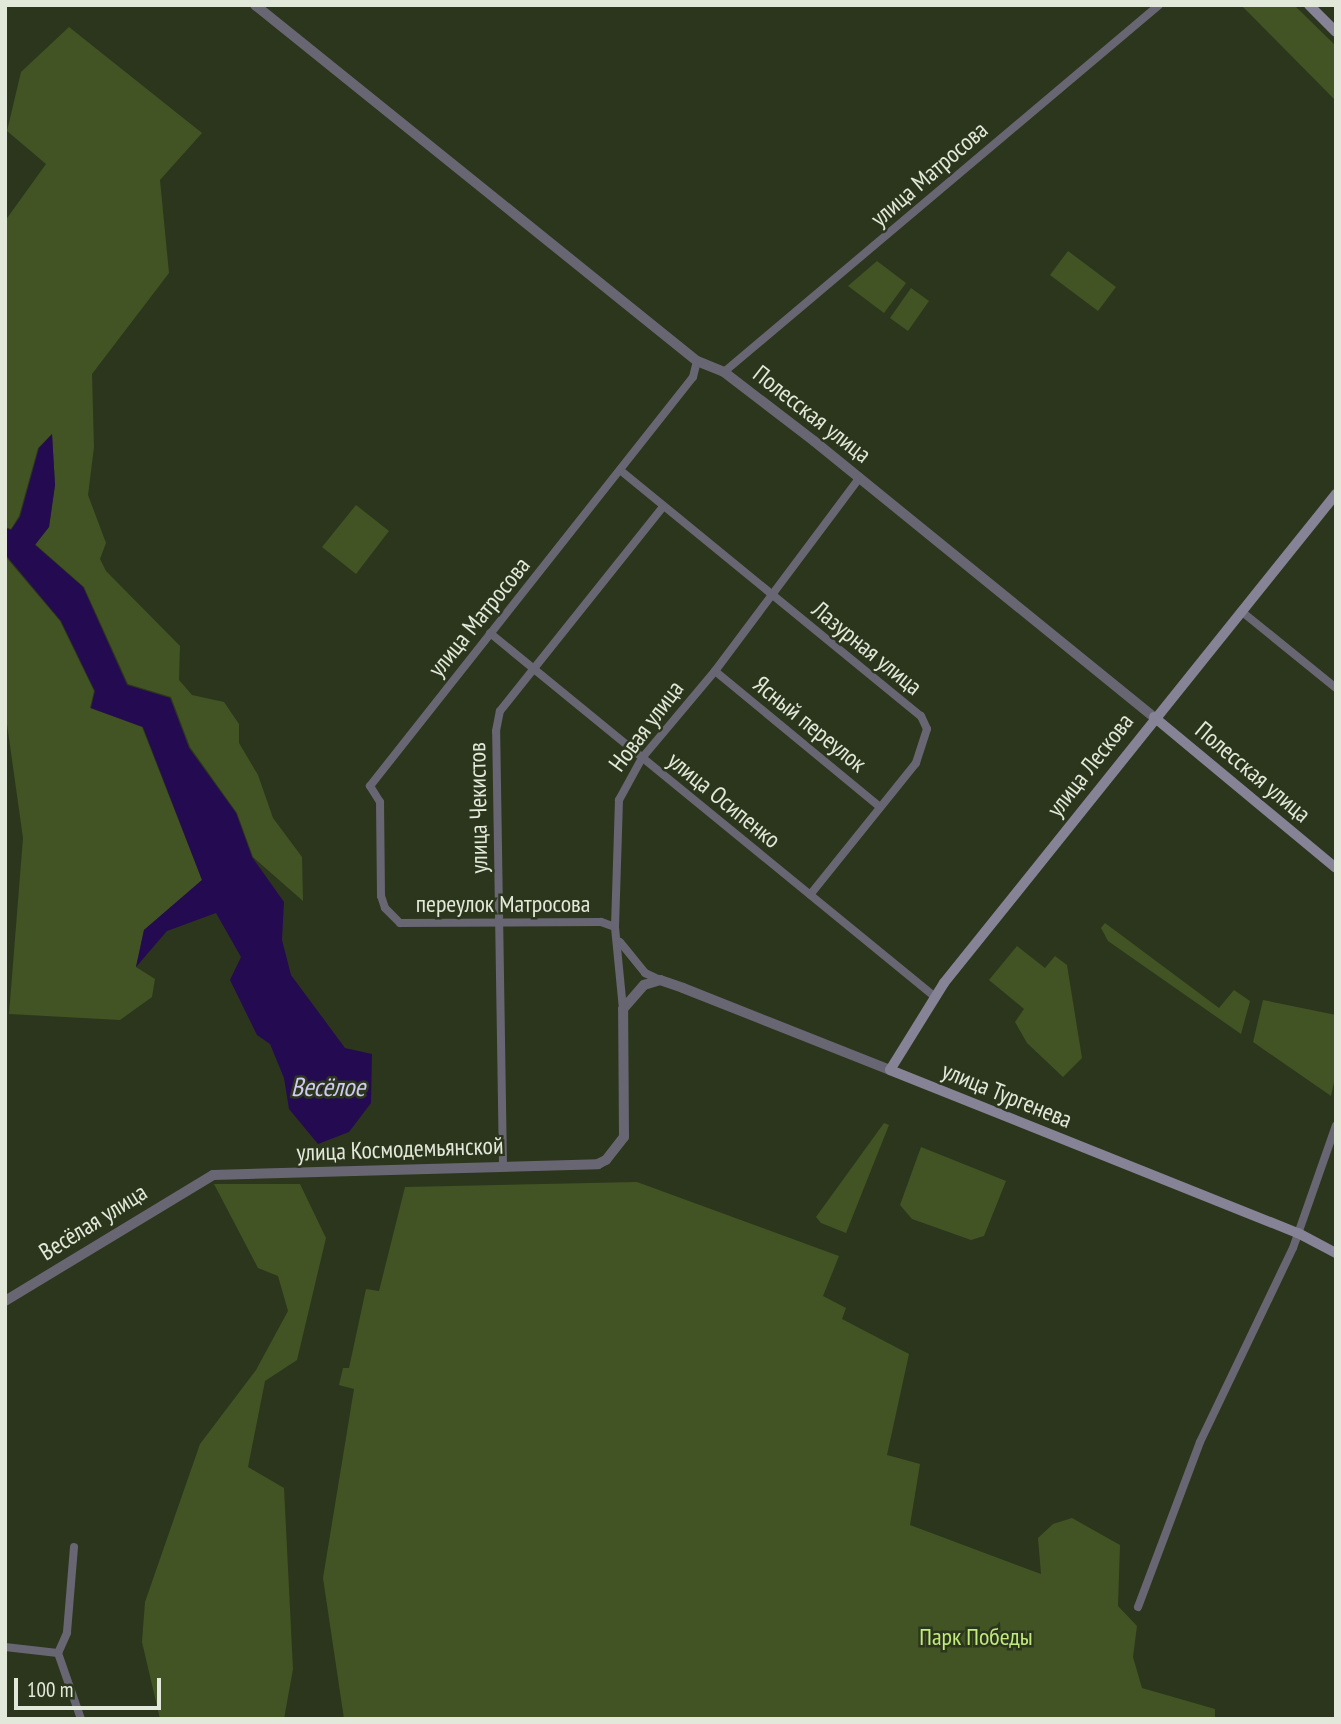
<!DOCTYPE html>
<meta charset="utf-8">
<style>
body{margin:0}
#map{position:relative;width:1341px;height:1724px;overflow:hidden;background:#2c361d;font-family:"PT Sans Narrow",sans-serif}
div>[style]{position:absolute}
.green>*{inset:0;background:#425423}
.water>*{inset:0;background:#240a51}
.minor>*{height:8px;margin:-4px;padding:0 4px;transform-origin:4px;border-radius:4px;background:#686673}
.tertiary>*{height:10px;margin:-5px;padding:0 5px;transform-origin:5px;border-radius:5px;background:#686673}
.secondary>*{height:10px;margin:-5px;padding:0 5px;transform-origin:5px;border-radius:5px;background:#868397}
span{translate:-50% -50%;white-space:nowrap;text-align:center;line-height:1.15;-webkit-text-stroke:5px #2c361d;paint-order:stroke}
.street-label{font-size:24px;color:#e3e9da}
.park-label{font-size:24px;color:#c1eb7c}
.water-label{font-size:26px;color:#d0caf4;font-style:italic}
.frame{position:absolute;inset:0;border:7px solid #e3e9da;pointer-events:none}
.scale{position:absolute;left:14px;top:1678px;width:147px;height:32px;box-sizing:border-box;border:4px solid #e3e9da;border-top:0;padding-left:9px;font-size:21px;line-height:24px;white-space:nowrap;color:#e3e9da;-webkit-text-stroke:5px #2c361d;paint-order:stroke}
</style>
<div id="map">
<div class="green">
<div style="clip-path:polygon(1241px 5px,1294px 5px,1336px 46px,1336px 101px)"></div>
<div style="clip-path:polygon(69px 27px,202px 133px,160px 180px,169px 273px,92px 374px,94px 447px,88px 495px,106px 543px,100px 559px,106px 571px,180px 646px,179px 680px,192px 695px,224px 702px,239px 724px,239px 743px,258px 775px,273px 818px,302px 857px,303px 901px,253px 857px,237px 813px,190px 747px,171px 697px,128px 684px,84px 587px,35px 544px,49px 527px,55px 485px,52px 434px,38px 448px,19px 516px,11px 529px,5px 527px,5px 221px,46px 164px,7px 131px,21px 72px)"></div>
<div style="clip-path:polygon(1068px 251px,1116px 287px,1098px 311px,1050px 275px)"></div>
<div style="clip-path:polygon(877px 261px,906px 283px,884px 313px,848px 286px)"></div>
<div style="clip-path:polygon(911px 288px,929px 301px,908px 331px,890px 318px)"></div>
<div style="clip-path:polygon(356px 505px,389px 531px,356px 574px,322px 547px)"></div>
<div style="clip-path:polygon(5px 556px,60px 621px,94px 691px,90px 708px,142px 727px,202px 880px,144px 930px,136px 967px,155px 979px,152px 997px,120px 1020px,9px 1014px,23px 838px,5px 710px)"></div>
<div style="clip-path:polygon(1105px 923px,1219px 1008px,1234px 990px,1250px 1001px,1241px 1034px,1108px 941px,1101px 928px)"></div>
<div style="clip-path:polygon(1017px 946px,1045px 968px,1055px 956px,1067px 965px,1082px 1058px,1063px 1077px,1027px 1043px,1015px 1022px,1024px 1009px,989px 980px)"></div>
<div style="clip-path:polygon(1263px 1000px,1336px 1015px,1336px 1073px,1331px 1096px,1253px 1042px)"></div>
<div style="clip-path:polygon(884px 1123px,889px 1125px,846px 1233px,821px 1223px,816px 1217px)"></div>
<div style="clip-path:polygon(921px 1147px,1006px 1181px,984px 1236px,971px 1240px,912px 1219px,900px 1205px)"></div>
<div style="clip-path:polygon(637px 1182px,839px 1256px,823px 1296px,846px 1308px,842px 1319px,909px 1354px,887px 1455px,920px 1464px,910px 1525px,1041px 1574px,1038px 1538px,1053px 1524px,1072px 1518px,1120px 1545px,1118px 1606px,1137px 1626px,1133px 1657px,1142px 1688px,1215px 1709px,1215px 1719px,344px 1719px,323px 1578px,354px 1389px,339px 1385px,343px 1368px,349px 1368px,366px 1289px,379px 1291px,405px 1187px)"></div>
<div style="clip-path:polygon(214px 1184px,300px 1184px,326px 1238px,297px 1360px,265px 1381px,248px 1467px,284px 1488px,293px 1669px,284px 1719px,160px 1719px,142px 1642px,145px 1602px,200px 1444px,256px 1370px,288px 1311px,278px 1276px,258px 1268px)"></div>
</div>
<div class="water">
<div style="clip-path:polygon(52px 434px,55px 485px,49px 527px,35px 545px,83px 587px,127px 685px,170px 698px,189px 748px,236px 813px,252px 857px,284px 902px,282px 940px,291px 975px,345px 1048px,372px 1054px,371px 1103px,349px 1132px,318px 1144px,289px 1109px,284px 1078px,270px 1044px,257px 1035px,230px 980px,241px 957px,216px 913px,167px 931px,136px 967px,144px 930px,202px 880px,143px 727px,91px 708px,95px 691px,61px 621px,5px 554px,5px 528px,11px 530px,20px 517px,39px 448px)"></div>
</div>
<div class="minor">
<div style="left:724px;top:372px;width:569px;rotate:-40.15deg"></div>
<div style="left:620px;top:470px;width:389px;rotate:39.3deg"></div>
<div style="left:921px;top:716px;width:14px;rotate:65deg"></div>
<div style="left:927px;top:729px;width:36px;rotate:108deg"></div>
<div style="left:916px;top:763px;width:169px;rotate:128.8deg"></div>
<div style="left:1241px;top:611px;width:122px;rotate:39deg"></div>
<div style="left:490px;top:633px;width:574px;rotate:39.27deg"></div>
<div style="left:715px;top:671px;width:214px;rotate:39.5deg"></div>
<div style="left:615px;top:927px;width:15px;rotate:-160deg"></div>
<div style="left:601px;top:922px;width:201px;rotate:179.7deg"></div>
<div style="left:400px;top:923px;width:21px;rotate:-135deg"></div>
<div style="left:385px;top:908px;width:13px;rotate:-108deg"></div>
<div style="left:381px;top:896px;width:94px;rotate:-90.6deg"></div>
<div style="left:380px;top:802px;width:19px;rotate:-122deg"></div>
<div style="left:370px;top:786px;width:521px;rotate:-51.7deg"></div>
<div style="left:693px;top:377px;width:16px;rotate:-76deg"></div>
<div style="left:620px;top:942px;width:40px;rotate:51deg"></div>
<div style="left:645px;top:973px;width:17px;rotate:25deg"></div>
<div style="left:623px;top:1009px;width:82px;rotate:-95.6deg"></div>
<div style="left:615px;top:927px;width:127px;rotate:-88.2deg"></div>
<div style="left:619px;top:800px;width:48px;rotate:-61.3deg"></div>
<div style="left:642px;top:758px;width:114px;rotate:-50deg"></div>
<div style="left:715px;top:671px;width:242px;rotate:-53.2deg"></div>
<div style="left:503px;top:1167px;width:436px;rotate:-90.9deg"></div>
<div style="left:496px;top:731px;width:20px;rotate:-79deg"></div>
<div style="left:500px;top:711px;width:261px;rotate:-51.4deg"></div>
<div style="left:74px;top:1547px;width:86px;rotate:94.7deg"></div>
<div style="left:67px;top:1633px;width:22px;rotate:114deg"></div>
<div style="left:58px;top:1653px;width:70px;rotate:70.8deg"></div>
<div style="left:1138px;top:1607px;width:176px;rotate:-69.4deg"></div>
<div style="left:1200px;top:1442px;width:215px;rotate:-64.4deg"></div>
<div style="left:1293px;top:1248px;width:130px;rotate:-70.7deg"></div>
<div style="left:5px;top:1647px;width:53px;rotate:6.5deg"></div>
</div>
<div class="tertiary">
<div style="left:255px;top:5px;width:568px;rotate:38.85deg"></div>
<div style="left:697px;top:361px;width:29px;rotate:22deg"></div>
<div style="left:724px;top:372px;width:113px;rotate:37.5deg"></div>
<div style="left:814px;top:441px;width:438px;rotate:39.1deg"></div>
<div style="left:5px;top:1301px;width:243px;rotate:-31.2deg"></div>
<div style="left:213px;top:1175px;width:385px;rotate:-1.6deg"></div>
<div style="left:598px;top:1164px;width:9px;rotate:-27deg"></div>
<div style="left:606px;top:1160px;width:29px;rotate:-52deg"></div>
<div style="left:624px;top:1137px;width:128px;rotate:-90.4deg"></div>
<div style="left:623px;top:1009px;width:32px;rotate:-49deg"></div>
<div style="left:644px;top:985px;width:17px;rotate:-17deg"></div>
<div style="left:660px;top:980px;width:24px;rotate:19deg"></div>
<div style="left:683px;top:988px;width:223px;rotate:21.6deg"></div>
</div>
<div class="secondary">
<div style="left:1309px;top:5px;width:38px;rotate:45deg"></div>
<div style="left:1336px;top:494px;width:627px;rotate:128.72deg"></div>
<div style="left:944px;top:983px;width:102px;rotate:121.8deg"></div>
<div style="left:890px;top:1070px;width:439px;rotate:21.8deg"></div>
<div style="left:1298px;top:1233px;width:43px;rotate:27.8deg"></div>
<div style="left:1154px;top:717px;width:236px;rotate:39.7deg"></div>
</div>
<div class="street-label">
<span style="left:929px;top:174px;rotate:-41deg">улица Матросова</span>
<span style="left:812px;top:414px;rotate:38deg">Полесская улица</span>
<span style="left:479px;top:617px;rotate:-51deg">улица Матросова</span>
<span style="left:867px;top:648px;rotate:39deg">Лазурная улица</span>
<span style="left:810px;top:724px;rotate:39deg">Ясный переулок</span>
<span style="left:646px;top:726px;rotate:-53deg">Новая улица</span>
<span style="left:1090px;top:765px;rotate:-52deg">улица Лескова</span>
<span style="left:1253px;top:772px;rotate:40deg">Полесская улица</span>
<span style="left:724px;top:800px;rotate:39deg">улица Осипенко</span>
<span style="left:478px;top:808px;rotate:-91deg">улица Чекистов</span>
<span style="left:503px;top:904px">переулок Матросова</span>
<span style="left:1007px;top:1095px;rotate:22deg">улица Тургенева</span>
<span style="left:400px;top:1149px;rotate:-2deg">улица Космодемьянской</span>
<span style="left:93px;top:1222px;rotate:-32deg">Весёлая улица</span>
</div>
<div class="park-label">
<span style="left:976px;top:1637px">Парк Победы</span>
</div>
<div class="water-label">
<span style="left:328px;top:1087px">Весёлое</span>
</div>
<div class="frame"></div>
<div class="scale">100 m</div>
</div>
